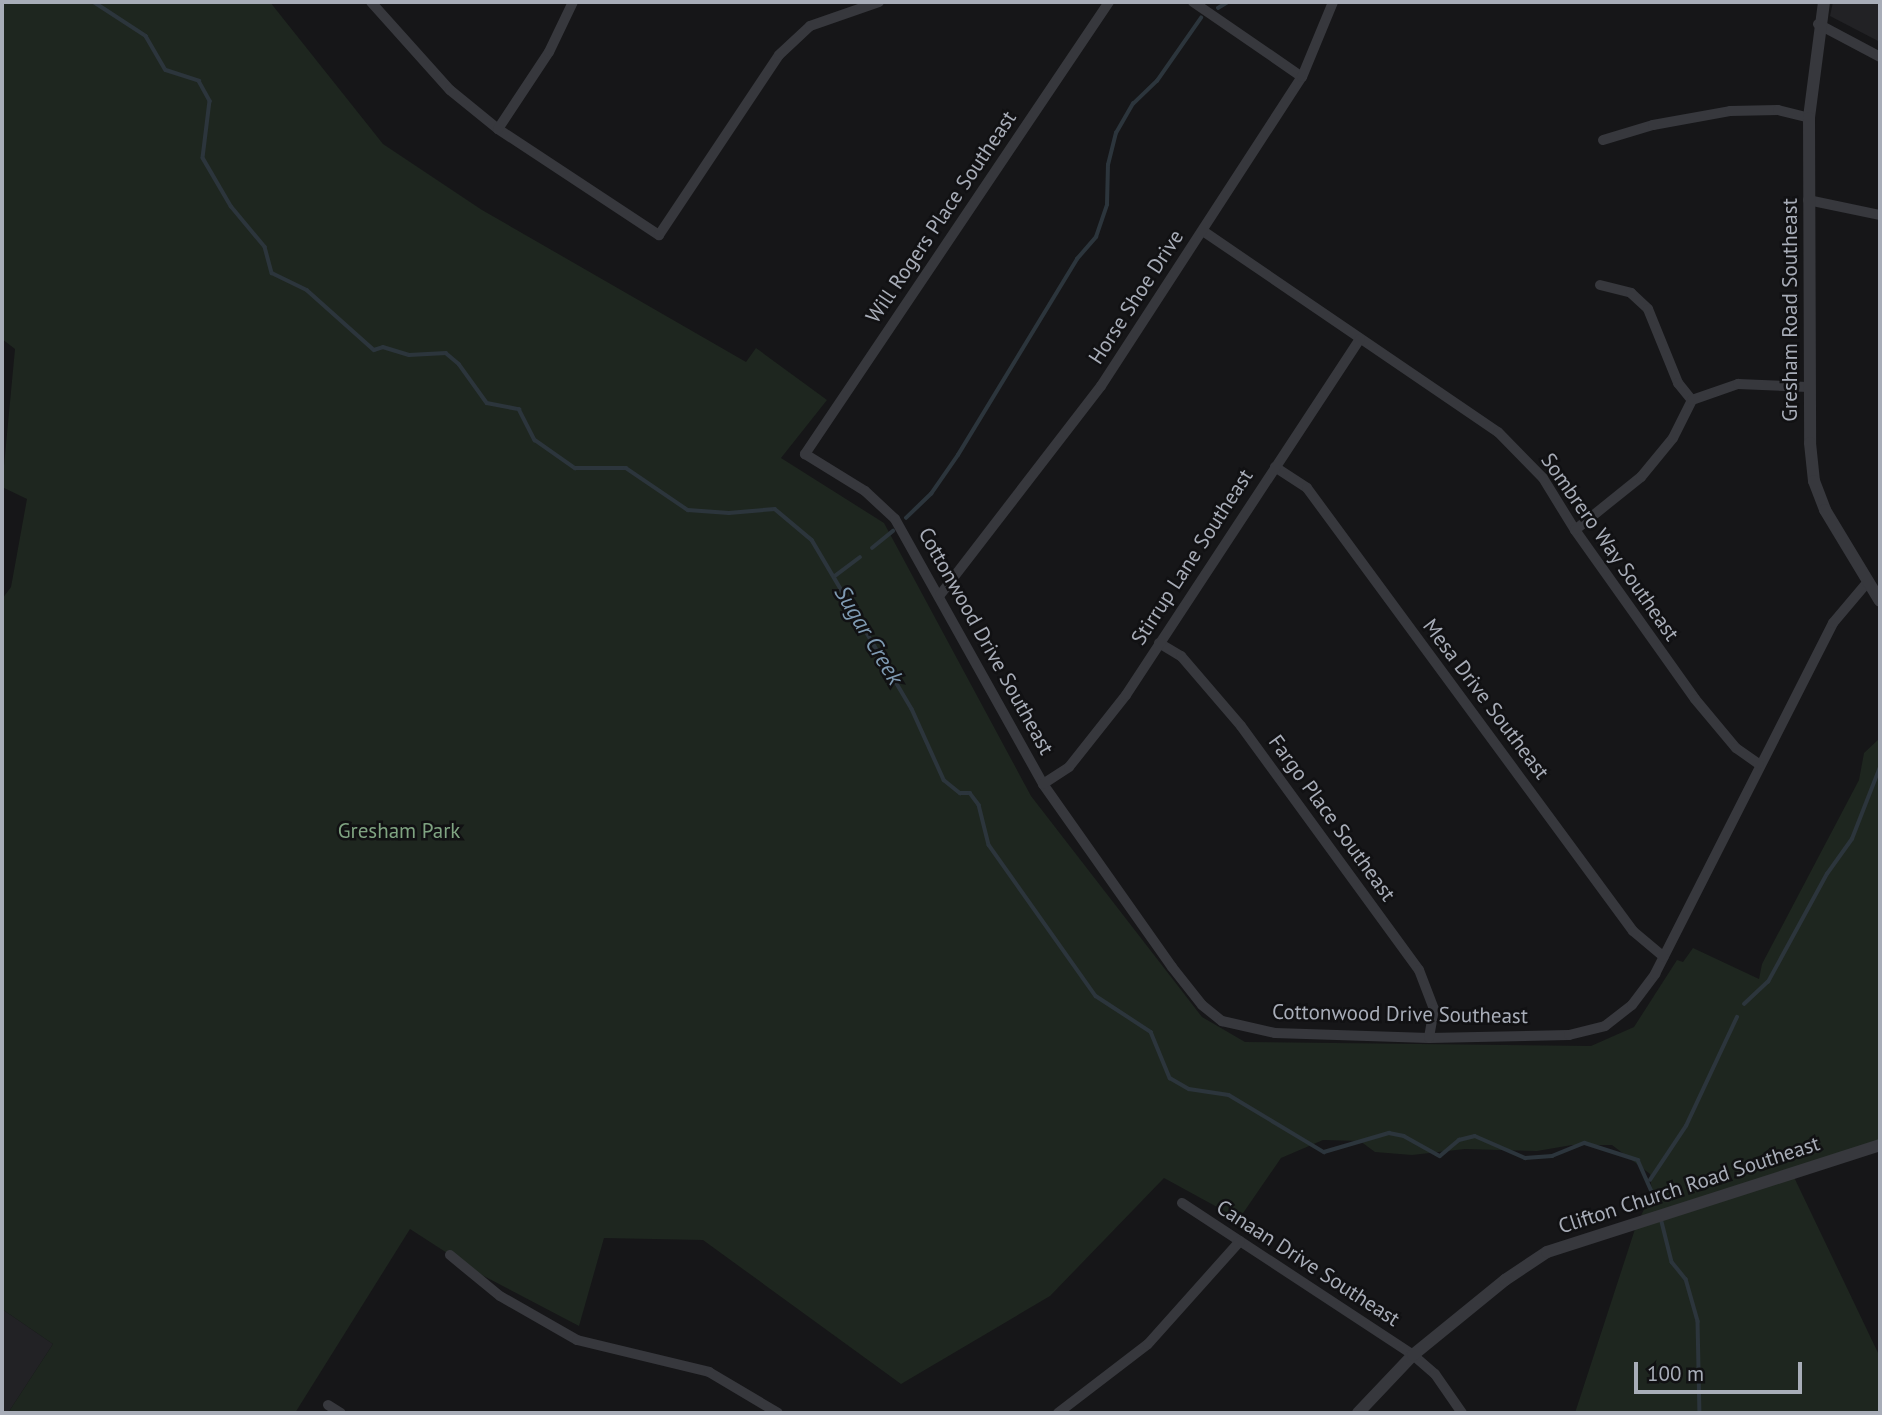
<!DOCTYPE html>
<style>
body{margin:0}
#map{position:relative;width:1882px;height:1415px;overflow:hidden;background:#161618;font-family:"PT Sans",sans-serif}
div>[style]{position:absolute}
.built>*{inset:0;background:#222225}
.green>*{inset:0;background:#1e261f}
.stream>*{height:3.5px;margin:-1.75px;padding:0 1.75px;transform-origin:1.75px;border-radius:1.75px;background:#2c353c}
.minor>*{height:10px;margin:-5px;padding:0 5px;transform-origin:5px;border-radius:5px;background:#37383d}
.tertiary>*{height:12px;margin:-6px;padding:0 6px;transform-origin:6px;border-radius:6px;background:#37383d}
span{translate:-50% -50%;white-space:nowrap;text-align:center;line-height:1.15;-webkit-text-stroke:5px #111113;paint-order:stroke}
.street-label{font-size:21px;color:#a8adb8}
.park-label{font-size:21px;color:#7fa381}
.water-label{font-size:23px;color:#7f9bb3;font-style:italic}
.frame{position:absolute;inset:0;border:4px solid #a8adb8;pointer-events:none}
.scale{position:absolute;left:1634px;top:1362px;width:168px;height:32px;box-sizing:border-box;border:4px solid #a8adb8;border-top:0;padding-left:9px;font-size:21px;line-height:24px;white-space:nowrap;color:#a8adb8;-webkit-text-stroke:5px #111113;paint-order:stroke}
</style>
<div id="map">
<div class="built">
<div style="clip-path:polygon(1833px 2px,1880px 2px,1880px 42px,1830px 16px)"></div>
<div style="clip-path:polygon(2px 1309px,53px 1344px,8px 1413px,2px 1413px)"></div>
</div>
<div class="green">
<div style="clip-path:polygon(2px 2px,270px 2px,383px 144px,482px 210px,746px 362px,756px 348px,827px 400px,781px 458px,884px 523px,1031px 796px,1202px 1017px,1245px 1042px,1591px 1046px,1634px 1027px,1677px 960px,1683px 962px,1693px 948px,1759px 979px,1762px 964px,1859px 780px,1864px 753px,1880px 738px,1880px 1144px,1792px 1173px,1880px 1357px,1880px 1413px,1575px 1413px,1636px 1226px,1652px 1193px,1650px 1174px,1612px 1145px,1572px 1145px,1537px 1151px,1465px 1149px,1412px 1155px,1375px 1152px,1360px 1141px,1323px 1140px,1281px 1158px,1239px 1219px,1164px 1178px,1050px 1296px,901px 1384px,703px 1240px,604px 1238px,579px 1326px,478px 1273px,410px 1229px,295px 1413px,8px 1413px,53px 1344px,2px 1309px,2px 599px,11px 587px,27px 499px,2px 487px,15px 349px,2px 339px)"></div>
</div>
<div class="stream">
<div style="left:94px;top:2px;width:62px;rotate:33.2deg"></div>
<div style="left:146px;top:36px;width:39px;rotate:60deg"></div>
<div style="left:166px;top:70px;width:35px;rotate:18deg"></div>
<div style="left:199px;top:81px;width:23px;rotate:61deg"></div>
<div style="left:210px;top:101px;width:57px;rotate:97deg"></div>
<div style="left:203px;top:158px;width:56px;rotate:59.7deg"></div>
<div style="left:231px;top:206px;width:53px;rotate:50.3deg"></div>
<div style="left:265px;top:247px;width:27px;rotate:75deg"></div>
<div style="left:272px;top:273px;width:39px;rotate:26deg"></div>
<div style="left:307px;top:290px;width:90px;rotate:41.8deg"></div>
<div style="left:374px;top:350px;width:9px;rotate:-18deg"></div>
<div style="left:383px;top:347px;width:27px;rotate:17deg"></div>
<div style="left:409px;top:355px;width:37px;rotate:-3deg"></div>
<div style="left:446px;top:353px;width:17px;rotate:40deg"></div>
<div style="left:459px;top:364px;width:48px;rotate:54.3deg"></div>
<div style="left:487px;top:403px;width:33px;rotate:11deg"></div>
<div style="left:519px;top:409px;width:35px;rotate:63deg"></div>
<div style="left:535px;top:440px;width:49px;rotate:35deg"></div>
<div style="left:575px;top:468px;width:51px"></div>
<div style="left:626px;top:468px;width:75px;rotate:34.1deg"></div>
<div style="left:688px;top:510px;width:41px;rotate:4.2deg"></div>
<div style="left:729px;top:513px;width:46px;rotate:-5deg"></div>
<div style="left:775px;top:509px;width:48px;rotate:40deg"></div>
<div style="left:812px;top:540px;width:196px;rotate:59.4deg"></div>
<div style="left:912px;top:709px;width:78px;rotate:65.7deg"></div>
<div style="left:944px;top:780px;width:21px;rotate:39deg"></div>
<div style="left:960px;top:793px;width:10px"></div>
<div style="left:970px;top:793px;width:15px;rotate:53deg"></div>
<div style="left:979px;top:805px;width:41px;rotate:76deg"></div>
<div style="left:989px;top:845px;width:185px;rotate:54.7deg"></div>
<div style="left:1096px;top:996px;width:66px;rotate:33.2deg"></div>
<div style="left:1151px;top:1032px;width:50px;rotate:67.6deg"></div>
<div style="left:1170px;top:1078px;width:22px;rotate:30deg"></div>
<div style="left:1189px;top:1089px;width:40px;rotate:8.5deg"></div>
<div style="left:1229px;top:1095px;width:111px;rotate:31deg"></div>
<div style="left:1324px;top:1152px;width:68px;rotate:-16.3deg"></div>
<div style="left:1389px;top:1133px;width:15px;rotate:11deg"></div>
<div style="left:1404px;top:1136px;width:41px;rotate:29.1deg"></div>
<div style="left:1440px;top:1156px;width:25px;rotate:-40deg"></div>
<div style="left:1459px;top:1140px;width:16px;rotate:-14deg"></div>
<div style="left:1475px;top:1136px;width:55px;rotate:23.7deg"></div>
<div style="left:1525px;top:1158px;width:27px;rotate:-4deg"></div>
<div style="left:1552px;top:1156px;width:35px;rotate:-22deg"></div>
<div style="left:1585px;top:1143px;width:56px;rotate:17.8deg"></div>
<div style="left:1638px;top:1160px;width:47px;rotate:66.2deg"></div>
<div style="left:1218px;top:8px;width:12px;rotate:-31deg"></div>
<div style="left:906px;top:518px;width:35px;rotate:-44deg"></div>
<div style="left:931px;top:494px;width:47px;rotate:-55.3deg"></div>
<div style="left:958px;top:455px;width:229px;rotate:-58.7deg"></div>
<div style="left:1077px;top:259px;width:29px;rotate:-49deg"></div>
<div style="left:1096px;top:237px;width:34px;rotate:-71deg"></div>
<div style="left:1107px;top:205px;width:40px;rotate:-88.6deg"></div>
<div style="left:1108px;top:165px;width:33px;rotate:-76deg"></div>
<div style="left:1116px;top:133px;width:34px;rotate:-60deg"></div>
<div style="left:1133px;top:104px;width:33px;rotate:-44deg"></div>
<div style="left:1157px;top:81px;width:77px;rotate:-55.1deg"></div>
<div style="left:872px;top:548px;width:27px;rotate:-39deg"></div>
<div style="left:835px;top:576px;width:31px;rotate:-37deg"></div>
<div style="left:1744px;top:1004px;width:33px;rotate:-43deg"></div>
<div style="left:1768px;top:982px;width:123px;rotate:-61.4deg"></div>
<div style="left:1827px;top:874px;width:43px;rotate:-54.5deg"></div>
<div style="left:1852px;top:839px;width:77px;rotate:-68.7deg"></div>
<div style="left:1650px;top:1180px;width:65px;rotate:-56.3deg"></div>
<div style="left:1686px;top:1126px;width:120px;rotate:-64.9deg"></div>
<div style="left:1662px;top:1222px;width:41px;rotate:76deg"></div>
<div style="left:1672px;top:1262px;width:22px;rotate:51deg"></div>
<div style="left:1686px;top:1279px;width:44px;rotate:74.1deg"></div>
<div style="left:1698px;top:1321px;width:92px;rotate:88.8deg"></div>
</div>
<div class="minor">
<div style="left:371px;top:2px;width:118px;rotate:48.1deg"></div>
<div style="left:450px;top:90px;width:62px;rotate:39.1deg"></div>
<div style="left:498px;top:129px;width:193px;rotate:33.4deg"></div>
<div style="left:659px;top:235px;width:216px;rotate:-56.3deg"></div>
<div style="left:779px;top:55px;width:42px;rotate:-43.1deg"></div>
<div style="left:810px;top:26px;width:73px;rotate:-19.2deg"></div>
<div style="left:1109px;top:2px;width:545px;rotate:123.92deg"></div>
<div style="left:805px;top:454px;width:70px;rotate:31.7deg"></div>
<div style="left:865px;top:491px;width:41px;rotate:43deg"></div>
<div style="left:895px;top:519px;width:304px;rotate:60.8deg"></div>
<div style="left:1043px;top:784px;width:224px;rotate:54.8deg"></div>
<div style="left:1172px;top:967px;width:48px;rotate:51.7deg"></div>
<div style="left:1202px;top:1005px;width:26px;rotate:39deg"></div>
<div style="left:1222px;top:1021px;width:54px;rotate:12.8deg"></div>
<div style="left:1275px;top:1033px;width:154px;rotate:1.9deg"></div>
<div style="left:1429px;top:1038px;width:140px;rotate:-1.2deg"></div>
<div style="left:1569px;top:1035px;width:37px;rotate:-14deg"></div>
<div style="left:1605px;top:1026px;width:34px;rotate:-38deg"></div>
<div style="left:1632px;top:1005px;width:39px;rotate:-53deg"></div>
<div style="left:1655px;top:974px;width:394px;rotate:-63.1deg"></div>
<div style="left:1833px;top:623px;width:51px;rotate:-49.8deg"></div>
<div style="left:1193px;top:2px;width:132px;rotate:34.5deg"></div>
<div style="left:1818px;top:24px;width:70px;rotate:28deg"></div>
<div style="left:498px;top:129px;width:92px;rotate:-56.5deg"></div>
<div style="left:549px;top:52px;width:55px;rotate:-64.4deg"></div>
<div style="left:1603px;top:140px;width:52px;rotate:-16.7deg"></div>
<div style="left:1653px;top:125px;width:78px;rotate:-10.3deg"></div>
<div style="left:1730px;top:111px;width:48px;rotate:-1.2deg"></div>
<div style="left:1778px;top:110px;width:32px;rotate:14deg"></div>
<div style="left:1808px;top:200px;width:74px;rotate:11.8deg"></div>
<div style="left:1203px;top:231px;width:357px;rotate:34.3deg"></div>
<div style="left:1498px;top:432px;width:64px;rotate:45.6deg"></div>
<div style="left:1543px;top:478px;width:61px;rotate:58.4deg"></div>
<div style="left:1575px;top:530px;width:207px;rotate:54.6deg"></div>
<div style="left:1695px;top:699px;width:64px;rotate:50.1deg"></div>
<div style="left:1736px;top:748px;width:28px;rotate:35deg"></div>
<div style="left:1600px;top:285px;width:32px;rotate:14deg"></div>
<div style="left:1631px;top:293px;width:23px;rotate:43deg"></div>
<div style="left:1648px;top:309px;width:80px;rotate:67.9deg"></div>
<div style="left:1678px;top:383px;width:22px;rotate:51deg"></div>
<div style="left:1275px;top:467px;width:38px;rotate:33deg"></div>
<div style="left:1307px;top:488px;width:550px;rotate:53.65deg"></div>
<div style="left:1633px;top:931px;width:40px;rotate:40deg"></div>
<div style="left:1575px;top:530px;width:85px;rotate:-38.8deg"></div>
<div style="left:1641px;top:477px;width:50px;rotate:-50.6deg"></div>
<div style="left:1673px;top:438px;width:42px;rotate:-63.4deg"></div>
<div style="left:1692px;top:400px;width:49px;rotate:-19.2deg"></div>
<div style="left:1738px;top:384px;width:70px;rotate:2.5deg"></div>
<div style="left:940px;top:595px;width:264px;rotate:-52.4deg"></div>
<div style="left:1101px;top:386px;width:369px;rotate:-57deg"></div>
<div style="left:1302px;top:77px;width:81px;rotate:-67.5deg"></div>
<div style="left:1159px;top:643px;width:26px;rotate:31deg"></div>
<div style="left:1181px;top:656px;width:92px;rotate:49.4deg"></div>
<div style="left:1241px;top:726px;width:302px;rotate:53.9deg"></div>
<div style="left:1419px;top:970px;width:42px;rotate:69deg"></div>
<div style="left:1434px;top:1009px;width:29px;rotate:100deg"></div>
<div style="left:1043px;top:784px;width:31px;rotate:-33deg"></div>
<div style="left:1069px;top:767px;width:92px;rotate:-51.6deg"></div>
<div style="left:1126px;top:695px;width:426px;rotate:-56.7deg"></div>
<div style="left:1182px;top:1203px;width:277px;rotate:33.3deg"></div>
<div style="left:1413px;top:1355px;width:29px;rotate:41deg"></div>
<div style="left:1435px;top:1374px;width:47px;rotate:55.3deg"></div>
<div style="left:450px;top:1255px;width:65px;rotate:39.4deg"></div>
<div style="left:500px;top:1296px;width:89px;rotate:29.7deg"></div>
<div style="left:577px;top:1340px;width:136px;rotate:13.6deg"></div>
<div style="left:709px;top:1372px;width:80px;rotate:30.7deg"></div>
<div style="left:328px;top:1405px;width:15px;rotate:32deg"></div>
<div style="left:1058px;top:1413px;width:113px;rotate:-37.5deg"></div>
<div style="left:1148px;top:1344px;width:138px;rotate:-48.2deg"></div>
</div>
<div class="tertiary">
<div style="left:1824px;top:2px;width:117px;rotate:97.4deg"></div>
<div style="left:1809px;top:118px;width:325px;rotate:89.8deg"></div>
<div style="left:1810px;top:443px;width:38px;rotate:84deg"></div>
<div style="left:1814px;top:481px;width:31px;rotate:69deg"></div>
<div style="left:1825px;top:510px;width:106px;rotate:58.9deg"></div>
<div style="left:1358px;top:1413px;width:80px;rotate:-46.5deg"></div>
<div style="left:1413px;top:1355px;width:119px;rotate:-39.2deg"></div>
<div style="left:1505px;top:1280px;width:50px;rotate:-33.7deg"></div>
<div style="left:1547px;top:1252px;width:350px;rotate:-17.8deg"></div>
</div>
<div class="street-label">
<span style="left:941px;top:217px;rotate:-56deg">Will Rogers Place Southeast</span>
<span style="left:1136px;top:297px;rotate:-57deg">Horse Shoe Drive</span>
<span style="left:1790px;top:310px;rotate:-90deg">Gresham Road Southeast</span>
<span style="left:1610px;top:547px;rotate:55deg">Sombrero Way Southeast</span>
<span style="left:1192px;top:557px;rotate:-57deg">Stirrup Lane Southeast</span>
<span style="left:986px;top:641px;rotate:61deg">Cottonwood Drive Southeast</span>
<span style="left:1486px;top:699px;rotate:53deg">Mesa Drive Southeast</span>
<span style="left:1332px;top:818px;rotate:54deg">Fargo Place Southeast</span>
<span style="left:1400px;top:1014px;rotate:1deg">Cottonwood Drive Southeast</span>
<span style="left:1689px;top:1185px;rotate:-18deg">Clifton Church Road Southeast</span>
<span style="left:1308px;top:1263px;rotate:33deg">Canaan Drive Southeast</span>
</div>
<div class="park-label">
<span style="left:399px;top:831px">Gresham Park</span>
</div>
<div class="water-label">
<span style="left:869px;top:635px;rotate:59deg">Sugar Creek</span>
</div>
<div class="frame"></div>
<div class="scale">100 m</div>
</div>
